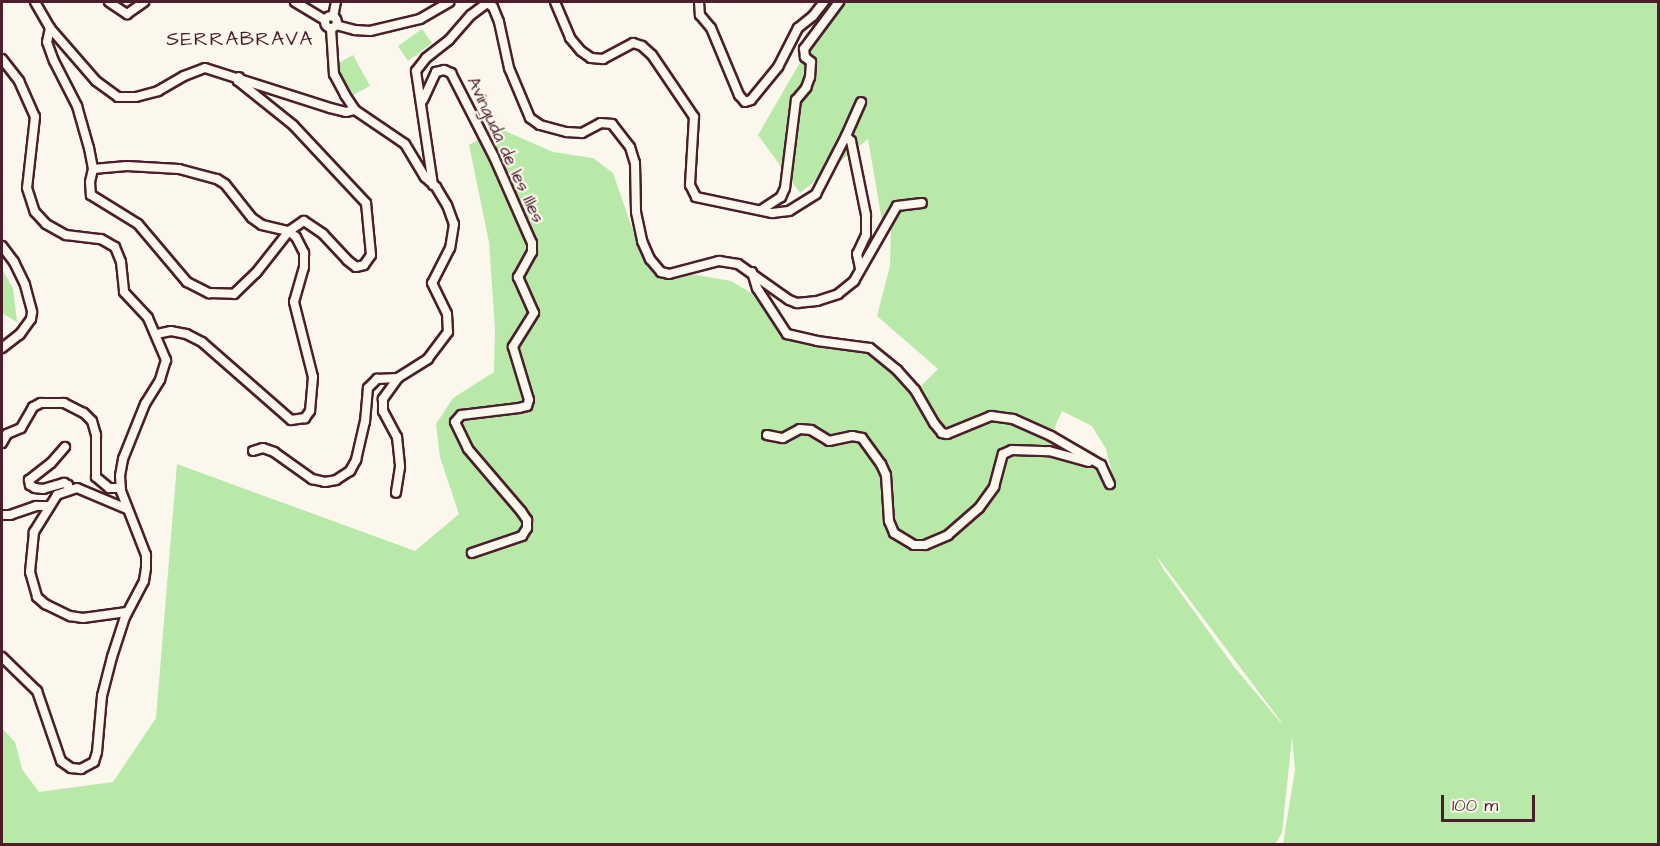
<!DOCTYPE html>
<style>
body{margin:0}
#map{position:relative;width:1660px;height:846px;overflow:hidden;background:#fbf7ec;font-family:"Architects Daughter",sans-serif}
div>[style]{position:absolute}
.green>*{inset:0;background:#b8e9a8}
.roads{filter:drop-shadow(2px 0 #4a1f2b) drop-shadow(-2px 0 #4a1f2b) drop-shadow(0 2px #4a1f2b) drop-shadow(0 -2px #4a1f2b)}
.minor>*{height:8px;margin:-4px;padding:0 4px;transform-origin:4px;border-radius:4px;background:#fbf7ec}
.minor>.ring{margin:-4px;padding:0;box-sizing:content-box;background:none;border:8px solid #fbf7ec;border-radius:50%}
span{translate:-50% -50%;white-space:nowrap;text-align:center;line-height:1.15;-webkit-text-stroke:4.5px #fbf7ec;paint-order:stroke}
.street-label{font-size:18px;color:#4a1f2b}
.neighbourhood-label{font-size:20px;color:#4a1f2b;letter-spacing:1.5px}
.frame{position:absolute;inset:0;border:3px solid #4a1f2b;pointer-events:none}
.scale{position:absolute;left:1441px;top:795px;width:94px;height:27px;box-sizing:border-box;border:3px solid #4a1f2b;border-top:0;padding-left:8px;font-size:18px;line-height:21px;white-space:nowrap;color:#4a1f2b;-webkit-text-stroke:4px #fbf7ec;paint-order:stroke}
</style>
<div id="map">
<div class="green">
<div style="clip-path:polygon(evenodd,815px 2px,1658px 2px,1658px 844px,1283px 844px,1295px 770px,1292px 737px,1282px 833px,1275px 844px,2px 844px,2px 728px,15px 742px,22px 769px,39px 792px,113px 782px,156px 718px,177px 464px,415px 551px,459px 514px,440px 457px,436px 424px,453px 398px,494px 372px,495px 329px,489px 242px,469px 145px,498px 128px,553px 152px,593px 158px,613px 173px,638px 245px,653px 270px,663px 278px,691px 274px,731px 281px,753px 294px,783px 336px,799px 342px,870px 352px,895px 373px,912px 392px,925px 397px,921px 386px,938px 369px,877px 316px,890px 266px,891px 225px,882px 221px,868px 139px,800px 193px,758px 135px,809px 47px,815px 2px,1062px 411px,1092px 426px,1106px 449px,1114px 482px,1097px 454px,1053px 431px,1062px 411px,815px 2px,1155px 554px,1282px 723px,1282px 724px,1235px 668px,1164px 570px,1155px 554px)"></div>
<div style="clip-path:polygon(422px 29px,432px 43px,408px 61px,398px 46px)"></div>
<div style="clip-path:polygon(353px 55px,370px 86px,353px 95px,335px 65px)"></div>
<div style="clip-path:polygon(2px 269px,13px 288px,17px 322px,2px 313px)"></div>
</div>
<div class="roads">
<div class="minor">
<div style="left:35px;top:2px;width:30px;rotate:60deg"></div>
<div style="left:50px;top:28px;width:70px;rotate:49deg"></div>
<div style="left:96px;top:81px;width:27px;rotate:36deg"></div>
<div style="left:118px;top:97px;width:18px"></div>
<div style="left:136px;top:97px;width:23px;rotate:-15deg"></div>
<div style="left:158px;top:91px;width:30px;rotate:-30deg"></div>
<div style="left:184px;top:76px;width:22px;rotate:-21deg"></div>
<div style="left:205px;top:68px;width:131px;rotate:17.7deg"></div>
<div style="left:330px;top:108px;width:16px;rotate:14deg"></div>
<div style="left:346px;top:112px;width:9px;rotate:-13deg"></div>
<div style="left:109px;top:2px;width:22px;rotate:34deg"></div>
<div style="left:127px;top:14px;width:21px;rotate:-35deg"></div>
<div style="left:295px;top:2px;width:35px;rotate:31deg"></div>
<div style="left:555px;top:2px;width:39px;rotate:67deg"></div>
<div style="left:570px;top:38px;width:17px;rotate:50deg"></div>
<div style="left:581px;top:51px;width:12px;rotate:35deg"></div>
<div style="left:591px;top:58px;width:12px;rotate:5deg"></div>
<div style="left:603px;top:59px;width:34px;rotate:-28deg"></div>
<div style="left:633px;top:43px;width:9px;rotate:18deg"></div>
<div style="left:642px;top:46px;width:13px;rotate:42deg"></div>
<div style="left:652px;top:55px;width:75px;rotate:55.9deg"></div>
<div style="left:694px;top:117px;width:68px;rotate:93.4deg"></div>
<div style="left:690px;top:185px;width:13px;rotate:63deg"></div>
<div style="left:696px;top:197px;width:78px;rotate:11.9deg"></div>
<div style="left:772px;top:213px;width:17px;rotate:-7deg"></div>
<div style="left:789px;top:211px;width:32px;rotate:-32deg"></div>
<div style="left:816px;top:194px;width:65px;rotate:-62.7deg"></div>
<div style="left:846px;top:136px;width:7px;rotate:45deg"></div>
<div style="left:851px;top:141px;width:76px;rotate:78.5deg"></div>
<div style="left:866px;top:215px;width:20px;rotate:90deg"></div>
<div style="left:866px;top:235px;width:21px;rotate:115deg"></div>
<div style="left:857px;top:254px;width:14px;rotate:78deg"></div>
<div style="left:699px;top:2px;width:13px;rotate:86deg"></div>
<div style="left:700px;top:15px;width:17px;rotate:50deg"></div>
<div style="left:711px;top:28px;width:73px;rotate:67.3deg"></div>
<div style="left:739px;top:95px;width:9px;rotate:49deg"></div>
<div style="left:745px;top:102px;width:6px;rotate:-18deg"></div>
<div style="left:751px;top:100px;width:43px;rotate:-50.7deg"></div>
<div style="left:778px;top:67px;width:44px;rotate:-62.9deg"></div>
<div style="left:798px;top:28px;width:19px;rotate:-39deg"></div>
<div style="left:813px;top:16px;width:18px;rotate:-52deg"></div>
<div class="ring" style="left:325px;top:16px;width:4px;height:4px"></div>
<div style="left:333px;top:17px;width:15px;rotate:-79deg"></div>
<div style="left:336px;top:25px;width:20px;rotate:15deg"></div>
<div style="left:355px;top:30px;width:15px;rotate:4deg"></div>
<div style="left:370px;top:31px;width:51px;rotate:-13.5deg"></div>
<div style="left:420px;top:19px;width:34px;rotate:-30deg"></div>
<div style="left:50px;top:28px;width:14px;rotate:102deg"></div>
<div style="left:47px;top:42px;width:20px;rotate:70deg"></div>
<div style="left:54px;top:61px;width:51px;rotate:62.9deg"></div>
<div style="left:77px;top:106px;width:44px;rotate:74.1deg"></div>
<div style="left:89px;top:148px;width:21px;rotate:79deg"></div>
<div style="left:93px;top:169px;width:13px;rotate:103deg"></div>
<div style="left:90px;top:182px;width:13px;rotate:86deg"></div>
<div style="left:91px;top:195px;width:55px;rotate:31.7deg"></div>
<div style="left:138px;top:224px;width:76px;rotate:49.8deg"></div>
<div style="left:187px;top:282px;width:25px;rotate:27deg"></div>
<div style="left:209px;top:293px;width:25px;rotate:2deg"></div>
<div style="left:234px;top:294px;width:30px;rotate:-44deg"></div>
<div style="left:256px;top:273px;width:53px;rotate:-51.8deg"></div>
<div style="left:289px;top:231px;width:18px;rotate:-34deg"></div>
<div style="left:304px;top:221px;width:23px;rotate:34deg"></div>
<div style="left:323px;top:234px;width:35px;rotate:47deg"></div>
<div style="left:347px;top:260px;width:11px;rotate:38deg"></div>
<div style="left:356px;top:267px;width:8px;rotate:-14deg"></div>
<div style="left:364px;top:265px;width:12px;rotate:-55deg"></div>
<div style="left:371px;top:255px;width:52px;rotate:-95.5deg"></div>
<div style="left:366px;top:203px;width:107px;rotate:-133.1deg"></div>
<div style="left:293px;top:125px;width:70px;rotate:-141.3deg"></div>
<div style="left:238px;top:81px;width:4px;rotate:-76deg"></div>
<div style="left:331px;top:29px;width:45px;rotate:86.2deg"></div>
<div style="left:334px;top:74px;width:24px;rotate:62deg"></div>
<div style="left:345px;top:95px;width:18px;rotate:56deg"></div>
<div style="left:355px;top:110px;width:60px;rotate:34.2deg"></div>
<div style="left:405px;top:144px;width:39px;rotate:59deg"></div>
<div style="left:425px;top:177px;width:15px;rotate:42deg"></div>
<div style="left:436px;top:187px;width:21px;rotate:59deg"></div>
<div style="left:447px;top:205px;width:20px;rotate:70deg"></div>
<div style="left:454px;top:224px;width:24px;rotate:99deg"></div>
<div style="left:450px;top:248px;width:39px;rotate:117deg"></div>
<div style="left:432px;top:283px;width:34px;rotate:64deg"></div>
<div style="left:447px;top:314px;width:18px;rotate:87deg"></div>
<div style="left:448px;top:332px;width:34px;rotate:127deg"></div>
<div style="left:428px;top:359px;width:36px;rotate:148deg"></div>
<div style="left:398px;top:378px;width:26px;rotate:126deg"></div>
<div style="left:383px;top:399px;width:12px;rotate:90deg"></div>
<div style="left:383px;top:411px;width:30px;rotate:62deg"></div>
<div style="left:397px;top:437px;width:30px;rotate:84deg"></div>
<div style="left:400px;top:467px;width:26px;rotate:99deg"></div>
<div style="left:2px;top:59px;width:28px;rotate:52deg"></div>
<div style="left:19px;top:81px;width:39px;rotate:66deg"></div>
<div style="left:35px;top:117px;width:71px;rotate:96.4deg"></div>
<div style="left:27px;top:188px;width:25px;rotate:72deg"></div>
<div style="left:35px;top:212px;width:16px;rotate:47deg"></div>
<div style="left:46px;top:224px;width:23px;rotate:29deg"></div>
<div style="left:66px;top:235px;width:35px;rotate:7deg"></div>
<div style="left:101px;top:239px;width:16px;rotate:30deg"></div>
<div style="left:115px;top:247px;width:16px;rotate:68deg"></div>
<div style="left:121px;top:262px;width:30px;rotate:84deg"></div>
<div style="left:124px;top:292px;width:35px;rotate:47deg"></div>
<div style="left:148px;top:318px;width:46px;rotate:66.8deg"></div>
<div style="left:166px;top:360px;width:21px;rotate:107deg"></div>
<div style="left:160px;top:380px;width:28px;rotate:122deg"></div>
<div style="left:145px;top:404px;width:59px;rotate:111.8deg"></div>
<div style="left:123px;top:459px;width:17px;rotate:100deg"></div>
<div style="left:120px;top:476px;width:15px;rotate:86deg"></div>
<div style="left:121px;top:491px;width:69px;rotate:68.7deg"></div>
<div style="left:146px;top:555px;width:13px;rotate:90deg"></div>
<div style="left:146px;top:568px;width:13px;rotate:99deg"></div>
<div style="left:144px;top:581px;width:41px;rotate:117.8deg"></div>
<div style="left:125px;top:617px;width:42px;rotate:108deg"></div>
<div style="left:112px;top:657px;width:40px;rotate:104.4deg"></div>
<div style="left:102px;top:696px;width:56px;rotate:95.1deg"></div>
<div style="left:97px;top:752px;width:10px;rotate:107deg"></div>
<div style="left:94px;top:762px;width:15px;rotate:152deg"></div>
<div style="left:81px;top:769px;width:10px;rotate:-174deg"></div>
<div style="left:71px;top:768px;width:12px;rotate:-145deg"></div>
<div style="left:61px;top:761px;width:74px;rotate:-108.9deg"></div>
<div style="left:37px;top:691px;width:49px;rotate:-135.8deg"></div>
<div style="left:423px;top:100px;width:31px;rotate:-65deg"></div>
<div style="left:436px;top:72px;width:8px;rotate:-14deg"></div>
<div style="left:444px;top:70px;width:8px;rotate:23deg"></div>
<div style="left:451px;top:73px;width:94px;rotate:62.9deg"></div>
<div style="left:494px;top:157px;width:94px;rotate:66.2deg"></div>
<div style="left:532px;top:243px;width:9px;rotate:90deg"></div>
<div style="left:532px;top:252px;width:29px;rotate:119deg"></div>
<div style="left:518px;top:277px;width:39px;rotate:66deg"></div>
<div style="left:534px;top:313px;width:40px;rotate:122deg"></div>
<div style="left:513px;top:347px;width:55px;rotate:73.2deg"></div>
<div style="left:529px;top:400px;width:6px;rotate:108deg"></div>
<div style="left:527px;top:406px;width:8px;rotate:166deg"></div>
<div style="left:519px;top:408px;width:58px;rotate:173.1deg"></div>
<div style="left:461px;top:415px;width:9px;rotate:131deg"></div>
<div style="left:455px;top:422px;width:30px;rotate:64deg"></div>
<div style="left:468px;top:449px;width:82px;rotate:49.5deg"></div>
<div style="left:521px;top:511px;width:11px;rotate:56deg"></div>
<div style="left:527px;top:520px;width:8px;rotate:90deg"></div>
<div style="left:527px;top:528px;width:9px;rotate:122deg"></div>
<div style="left:522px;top:536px;width:53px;rotate:161.2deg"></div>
<div style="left:846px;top:136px;width:37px;rotate:-66deg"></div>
<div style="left:93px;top:169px;width:34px;rotate:-5deg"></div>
<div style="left:127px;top:166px;width:52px;rotate:3.3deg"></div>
<div style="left:179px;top:169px;width:39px;rotate:15deg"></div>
<div style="left:217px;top:179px;width:9px;rotate:32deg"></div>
<div style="left:225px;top:184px;width:43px;rotate:51.5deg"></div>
<div style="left:252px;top:218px;width:12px;rotate:35deg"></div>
<div style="left:262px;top:225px;width:28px;rotate:13deg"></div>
<div style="left:289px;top:231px;width:9px;rotate:41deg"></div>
<div style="left:296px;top:237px;width:18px;rotate:63deg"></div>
<div style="left:304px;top:253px;width:14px;rotate:90deg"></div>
<div style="left:304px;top:267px;width:36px;rotate:106deg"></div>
<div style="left:294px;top:302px;width:77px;rotate:75.8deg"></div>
<div style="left:313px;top:377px;width:34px;rotate:95deg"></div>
<div style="left:310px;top:411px;width:9px;rotate:126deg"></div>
<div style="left:305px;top:418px;width:14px;rotate:172deg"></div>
<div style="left:291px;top:420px;width:118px;rotate:-138.8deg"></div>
<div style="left:202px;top:342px;width:18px;rotate:-153deg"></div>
<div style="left:186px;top:334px;width:15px;rotate:-169deg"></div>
<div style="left:171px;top:331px;width:14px;rotate:168deg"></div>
<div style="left:433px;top:185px;width:115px;rotate:-98.5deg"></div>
<div style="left:416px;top:71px;width:16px;rotate:-52deg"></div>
<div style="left:426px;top:58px;width:29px;rotate:-38deg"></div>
<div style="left:449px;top:40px;width:33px;rotate:-49deg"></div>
<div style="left:471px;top:15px;width:20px;rotate:-37deg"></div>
<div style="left:487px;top:3px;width:7px;rotate:34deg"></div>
<div style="left:493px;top:7px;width:16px;rotate:68deg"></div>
<div style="left:499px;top:22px;width:47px;rotate:77.7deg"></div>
<div style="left:509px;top:68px;width:54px;rotate:67.2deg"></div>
<div style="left:530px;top:118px;width:12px;rotate:35deg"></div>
<div style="left:540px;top:125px;width:28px;rotate:15deg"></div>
<div style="left:567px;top:132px;width:15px;rotate:4deg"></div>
<div style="left:582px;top:133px;width:21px;rotate:-28deg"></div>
<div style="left:601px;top:123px;width:11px;rotate:5deg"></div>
<div style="left:612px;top:124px;width:29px;rotate:52deg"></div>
<div style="left:630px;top:147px;width:17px;rotate:73deg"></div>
<div style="left:635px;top:163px;width:49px;rotate:88.8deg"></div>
<div style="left:636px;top:212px;width:30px;rotate:78deg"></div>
<div style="left:642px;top:241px;width:20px;rotate:66deg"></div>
<div style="left:650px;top:259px;width:17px;rotate:50deg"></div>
<div style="left:661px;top:272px;width:8px;rotate:14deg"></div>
<div style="left:669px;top:274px;width:52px;rotate:-14.6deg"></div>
<div style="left:719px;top:261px;width:19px;rotate:9deg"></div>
<div style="left:738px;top:264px;width:62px;rotate:35.2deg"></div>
<div style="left:789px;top:300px;width:9px;rotate:21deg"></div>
<div style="left:797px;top:303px;width:20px;rotate:-6deg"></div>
<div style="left:817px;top:301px;width:22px;rotate:-18deg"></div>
<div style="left:838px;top:294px;width:21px;rotate:-39deg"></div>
<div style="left:854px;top:281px;width:86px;rotate:-60.2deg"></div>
<div style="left:897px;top:206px;width:25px;rotate:-7deg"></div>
<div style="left:761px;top:210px;width:24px;rotate:-33deg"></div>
<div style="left:781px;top:197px;width:10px;rotate:-66deg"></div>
<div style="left:785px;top:188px;width:89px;rotate:-82.9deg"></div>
<div style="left:796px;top:100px;width:16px;rotate:-50deg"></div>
<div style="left:806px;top:88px;width:12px;rotate:-70deg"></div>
<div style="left:810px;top:77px;width:15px;rotate:-86deg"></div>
<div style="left:811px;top:62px;width:8px;rotate:-140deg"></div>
<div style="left:805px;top:57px;width:8px;rotate:-97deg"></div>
<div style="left:804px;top:49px;width:59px;rotate:-53.3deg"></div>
<div style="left:2px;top:246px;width:20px;rotate:53deg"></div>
<div style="left:14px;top:262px;width:25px;rotate:64deg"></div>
<div style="left:25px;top:285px;width:28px;rotate:75deg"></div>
<div style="left:32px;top:312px;width:7px;rotate:98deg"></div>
<div style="left:31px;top:319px;width:19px;rotate:126deg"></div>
<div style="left:20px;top:334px;width:23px;rotate:142deg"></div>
<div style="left:752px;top:272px;width:17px;rotate:73deg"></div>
<div style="left:757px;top:288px;width:55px;rotate:56.9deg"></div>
<div style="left:787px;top:334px;width:31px;rotate:13deg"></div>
<div style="left:817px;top:341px;width:53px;rotate:7.5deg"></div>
<div style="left:870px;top:348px;width:35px;rotate:39deg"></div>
<div style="left:897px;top:370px;width:27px;rotate:48deg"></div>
<div style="left:915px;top:390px;width:38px;rotate:60deg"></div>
<div style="left:934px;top:423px;width:13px;rotate:51deg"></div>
<div style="left:942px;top:433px;width:5px;rotate:11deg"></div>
<div style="left:947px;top:434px;width:48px;rotate:-22.2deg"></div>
<div style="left:991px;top:416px;width:22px;rotate:8deg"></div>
<div style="left:1013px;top:419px;width:42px;rotate:24.1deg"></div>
<div style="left:1051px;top:436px;width:58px;rotate:30.1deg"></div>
<div style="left:1101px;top:465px;width:21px;rotate:65deg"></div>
<div style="left:767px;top:435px;width:16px;rotate:11deg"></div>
<div style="left:783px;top:438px;width:19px;rotate:-28deg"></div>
<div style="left:800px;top:429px;width:11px;rotate:5deg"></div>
<div style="left:811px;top:430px;width:21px;rotate:31deg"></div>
<div style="left:829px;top:441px;width:24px;rotate:-12deg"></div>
<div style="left:852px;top:436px;width:10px;rotate:11deg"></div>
<div style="left:862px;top:438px;width:32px;rotate:54deg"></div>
<div style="left:881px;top:464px;width:12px;rotate:66deg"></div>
<div style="left:886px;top:475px;width:46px;rotate:86.3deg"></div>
<div style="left:889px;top:521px;width:13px;rotate:67deg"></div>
<div style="left:894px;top:533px;width:23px;rotate:31deg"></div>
<div style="left:914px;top:545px;width:11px"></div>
<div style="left:925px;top:545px;width:25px;rotate:-23deg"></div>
<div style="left:948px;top:535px;width:41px;rotate:-41.1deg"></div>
<div style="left:979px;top:508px;width:26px;rotate:-54deg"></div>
<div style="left:994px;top:487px;width:34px;rotate:-75deg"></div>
<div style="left:1003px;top:454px;width:10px;rotate:-24deg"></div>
<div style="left:1012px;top:450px;width:37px;rotate:2deg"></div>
<div style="left:1049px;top:451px;width:41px;rotate:15.4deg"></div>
<div style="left:2px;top:443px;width:10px;rotate:-61deg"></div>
<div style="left:7px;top:434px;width:15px;rotate:-23deg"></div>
<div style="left:21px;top:428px;width:24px;rotate:-60deg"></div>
<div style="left:33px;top:407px;width:9px;rotate:-27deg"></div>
<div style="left:41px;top:403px;width:23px"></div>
<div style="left:64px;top:403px;width:22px;rotate:27deg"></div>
<div style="left:84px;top:413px;width:11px;rotate:45deg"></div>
<div style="left:92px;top:421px;width:15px;rotate:74deg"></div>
<div style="left:96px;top:435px;width:42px;rotate:90deg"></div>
<div style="left:96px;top:477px;width:17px;rotate:40deg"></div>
<div style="left:109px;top:488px;width:11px"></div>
<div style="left:65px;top:447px;width:21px;rotate:131deg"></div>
<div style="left:51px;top:463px;width:28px;rotate:142deg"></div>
<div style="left:29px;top:480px;width:5px;rotate:79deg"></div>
<div style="left:30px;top:485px;width:6px;rotate:31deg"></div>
<div style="left:35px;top:488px;width:8px;rotate:7deg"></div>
<div style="left:43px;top:489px;width:22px;rotate:-16deg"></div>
<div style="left:64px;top:483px;width:4px;rotate:27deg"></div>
<div style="left:68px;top:485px;width:4px;rotate:76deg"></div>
<div style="left:253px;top:451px;width:10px;rotate:-17deg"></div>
<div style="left:263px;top:448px;width:12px;rotate:20deg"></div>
<div style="left:274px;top:452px;width:47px;rotate:35.4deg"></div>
<div style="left:312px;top:479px;width:13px;rotate:13deg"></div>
<div style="left:325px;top:482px;width:11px;rotate:-10deg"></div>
<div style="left:336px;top:480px;width:17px;rotate:-33deg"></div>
<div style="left:350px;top:471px;width:13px;rotate:-61deg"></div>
<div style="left:356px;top:460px;width:39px;rotate:-77deg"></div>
<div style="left:365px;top:422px;width:34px;rotate:-85deg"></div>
<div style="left:368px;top:388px;width:13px;rotate:-45deg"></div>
<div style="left:377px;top:379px;width:21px;rotate:-3deg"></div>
<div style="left:127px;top:509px;width:54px;rotate:-157.2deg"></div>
<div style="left:77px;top:488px;width:21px;rotate:161deg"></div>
<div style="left:57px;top:495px;width:44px;rotate:121.9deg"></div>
<div style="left:34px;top:532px;width:40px;rotate:95.7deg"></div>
<div style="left:30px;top:572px;width:26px;rotate:74deg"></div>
<div style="left:37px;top:597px;width:11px;rotate:41deg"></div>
<div style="left:45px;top:604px;width:28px;rotate:26deg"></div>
<div style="left:70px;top:616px;width:13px;rotate:9deg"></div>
<div style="left:83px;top:618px;width:44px;rotate:-7.8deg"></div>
<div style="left:2px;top:515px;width:8px"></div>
<div style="left:10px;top:515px;width:28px;rotate:-19deg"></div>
<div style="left:36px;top:506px;width:13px"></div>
</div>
</div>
<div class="street-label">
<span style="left:505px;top:150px;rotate:65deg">Avinguda de les Illes</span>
</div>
<div class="neighbourhood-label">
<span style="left:240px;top:39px">SERRABRAVA</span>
</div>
<div class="frame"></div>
<div class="scale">100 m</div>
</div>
